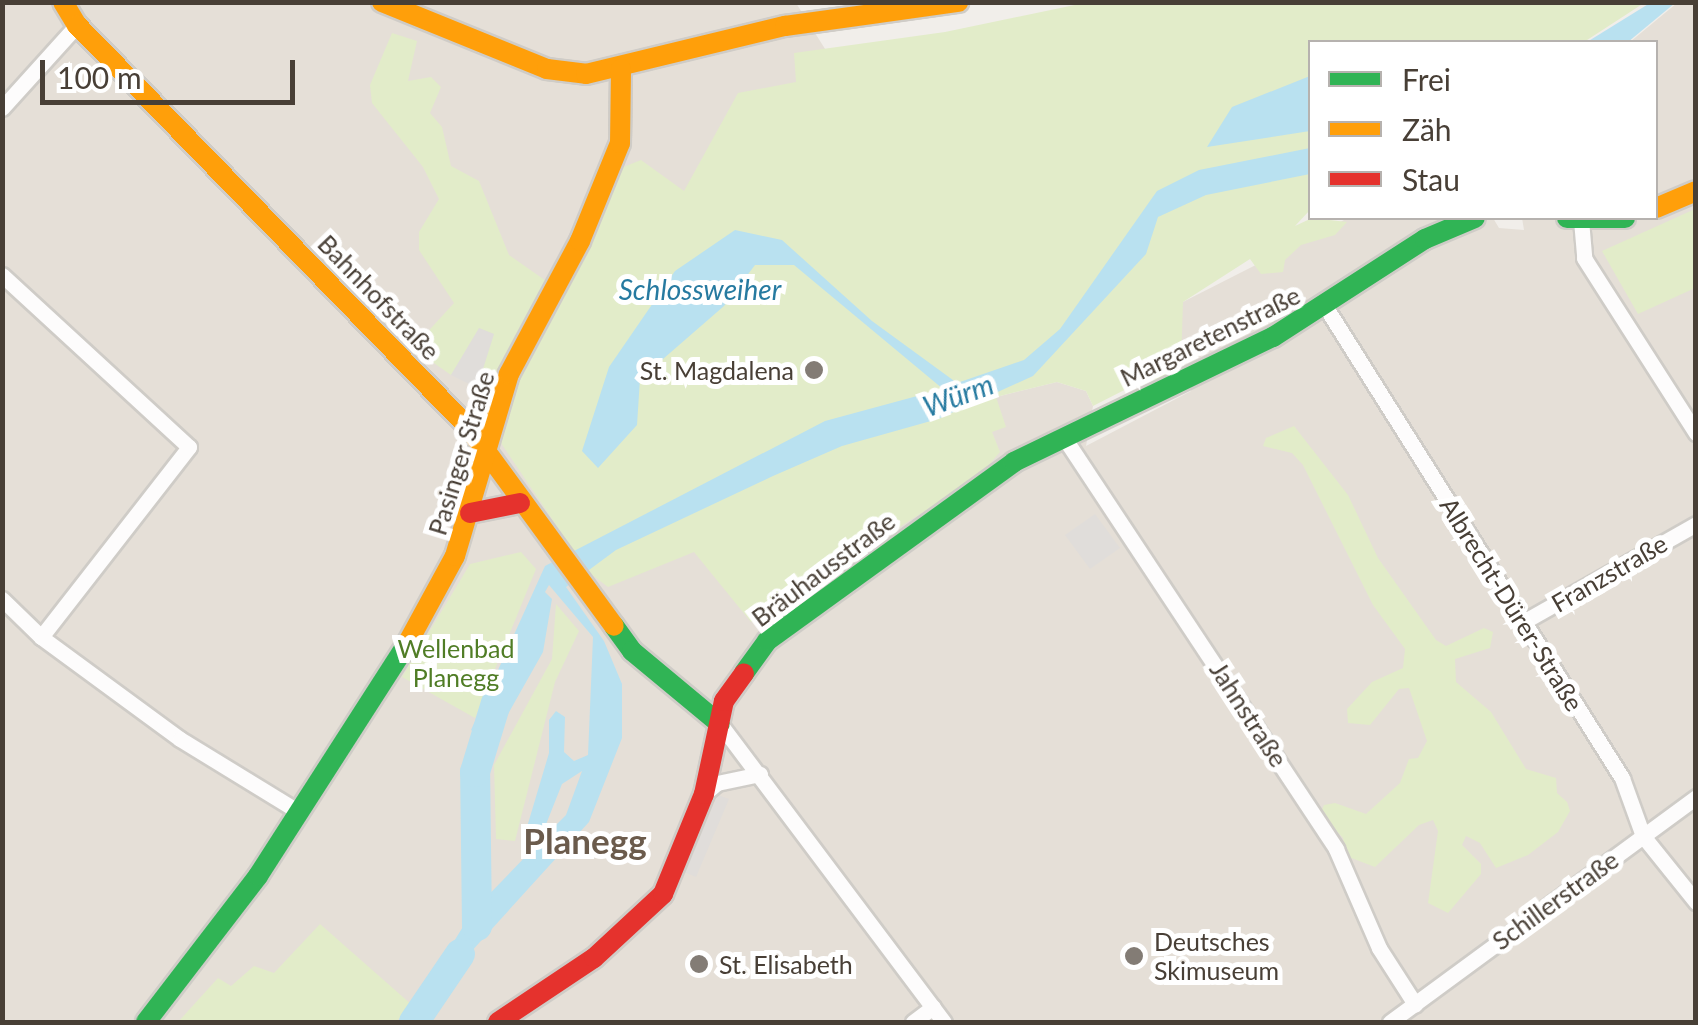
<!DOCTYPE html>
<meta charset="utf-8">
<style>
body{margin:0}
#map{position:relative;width:1698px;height:1025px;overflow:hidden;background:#f1eeea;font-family:Lato,sans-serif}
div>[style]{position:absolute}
.residential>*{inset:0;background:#e5dfd7}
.green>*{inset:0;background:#e2ecc9}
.parking>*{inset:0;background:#e0ddda}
.water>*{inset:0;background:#b9e1f0}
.river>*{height:30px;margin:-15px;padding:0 15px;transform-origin:15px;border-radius:15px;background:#b9e1f0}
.roads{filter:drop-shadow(2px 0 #cfccc7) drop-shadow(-2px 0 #cfccc7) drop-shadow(0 2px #cfccc7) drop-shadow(0 -2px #cfccc7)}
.street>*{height:15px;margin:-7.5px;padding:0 7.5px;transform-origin:7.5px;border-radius:7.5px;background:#fdfcfc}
.fast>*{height:20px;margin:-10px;padding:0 10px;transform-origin:10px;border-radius:10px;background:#30b455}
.slow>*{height:20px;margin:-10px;padding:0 10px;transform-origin:10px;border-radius:10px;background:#ff9f0a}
.jam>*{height:20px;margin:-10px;padding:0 10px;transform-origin:10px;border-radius:10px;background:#e5322d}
.dots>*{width:28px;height:28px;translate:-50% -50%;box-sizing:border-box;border:5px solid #fff;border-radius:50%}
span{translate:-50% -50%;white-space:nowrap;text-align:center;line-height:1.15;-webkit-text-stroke:10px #fff;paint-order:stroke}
.street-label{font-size:25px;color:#483f36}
.poi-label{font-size:25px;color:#483f36}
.right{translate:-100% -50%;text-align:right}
.left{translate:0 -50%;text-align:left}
.park-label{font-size:25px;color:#507d26}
.water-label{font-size:28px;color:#267aa0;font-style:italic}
.district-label{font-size:35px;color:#6b5b4c;font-weight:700}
.frame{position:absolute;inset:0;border:5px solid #483f36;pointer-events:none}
.legend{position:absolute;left:1308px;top:40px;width:350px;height:180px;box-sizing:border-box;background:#fff;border:2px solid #b6b2af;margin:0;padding:12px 18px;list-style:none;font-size:30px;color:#483f36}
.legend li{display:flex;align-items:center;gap:20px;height:50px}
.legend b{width:50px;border:2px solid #b6b2af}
.scale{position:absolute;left:40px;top:60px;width:255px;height:45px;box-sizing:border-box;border:5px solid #483f36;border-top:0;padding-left:12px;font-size:30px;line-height:35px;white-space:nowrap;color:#483f36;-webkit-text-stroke:8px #fff;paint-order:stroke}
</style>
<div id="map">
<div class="residential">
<div style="clip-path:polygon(2px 3px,796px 3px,827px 52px,996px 397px,1057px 382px,1086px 391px,1093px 406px,1086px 446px,1191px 391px,1169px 309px,1348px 218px,1493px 218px,1499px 228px,1524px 230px,1522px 218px,1656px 218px,1656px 42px,1630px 42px,1677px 3px,1695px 3px,1695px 1022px,3px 1022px)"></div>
</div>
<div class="green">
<div style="clip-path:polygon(1089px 2px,1644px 3px,1584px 42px,1310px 42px,1310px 210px,1295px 226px,1312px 218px,1347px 222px,1335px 235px,1301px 245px,1285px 260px,1283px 272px,1261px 274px,1250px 259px,1183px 302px,1181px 363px,1168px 379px,1144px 380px,1093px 406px,1086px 391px,1057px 382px,996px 397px,1006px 427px,992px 432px,1000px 452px,978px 477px,751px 622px,694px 552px,608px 587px,587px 571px,501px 443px,520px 377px,586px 256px,621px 168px,641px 160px,684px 191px,738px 93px,796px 82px,794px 53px,945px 32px)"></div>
<div style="clip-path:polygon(392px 33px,417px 41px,408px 81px,431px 77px,441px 87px,430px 113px,442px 127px,451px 166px,479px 181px,509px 255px,549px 283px,497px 385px,475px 396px,479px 329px,451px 375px,431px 361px,422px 338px,454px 303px,419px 250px,419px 232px,439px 199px,423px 167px,372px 103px,370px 85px)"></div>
<div style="clip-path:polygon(1695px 209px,1695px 288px,1638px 314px,1602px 251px)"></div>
<div style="clip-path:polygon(1294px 426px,1348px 495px,1378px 558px,1436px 640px,1446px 646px,1484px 628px,1493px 632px,1490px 648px,1455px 659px,1456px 682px,1491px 712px,1526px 769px,1556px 778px,1557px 793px,1567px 802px,1570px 811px,1558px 832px,1528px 855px,1496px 868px,1480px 843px,1466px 836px,1462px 845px,1481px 864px,1481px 874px,1448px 913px,1428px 903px,1438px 831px,1433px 820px,1419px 825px,1375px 867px,1346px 856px,1343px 838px,1320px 814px,1324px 805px,1335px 803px,1366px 814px,1400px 783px,1409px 759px,1418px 758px,1427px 741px,1409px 688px,1399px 689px,1370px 725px,1348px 723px,1347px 709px,1372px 682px,1403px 668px,1405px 649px,1373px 605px,1303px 465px,1292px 453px,1263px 446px,1266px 438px)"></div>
<div style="clip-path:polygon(521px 552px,536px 569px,475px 718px,402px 677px,470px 564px)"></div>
<div style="clip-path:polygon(556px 604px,579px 631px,555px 682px,515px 841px,496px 839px,494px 765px,552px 659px)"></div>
<div style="clip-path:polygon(320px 924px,412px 1005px,401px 1017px,395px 1022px,178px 1022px,218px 978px,231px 986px,254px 966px,274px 973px)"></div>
</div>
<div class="parking">
<div style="clip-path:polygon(479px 328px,494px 334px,477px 388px,451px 375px)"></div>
<div style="clip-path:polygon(1095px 514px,1120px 548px,1090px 569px,1065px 535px)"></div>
<div style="clip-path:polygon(718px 795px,729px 799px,696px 877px,684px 872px)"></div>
</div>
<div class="water">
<div style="clip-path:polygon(1650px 3px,1675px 3px,1628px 42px,1587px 42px)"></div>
<div style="clip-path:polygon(1310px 76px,1310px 131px,1207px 147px,1232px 107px)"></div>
<div style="clip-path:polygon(evenodd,1310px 148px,1310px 174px,1206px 195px,1158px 217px,1146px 254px,1033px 376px,938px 419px,842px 446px,773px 476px,616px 550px,566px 587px,604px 641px,622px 684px,622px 738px,589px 822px,439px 987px,437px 969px,472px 912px,529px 853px,527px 827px,549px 753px,549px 720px,556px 711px,565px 717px,564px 752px,574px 761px,588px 755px,593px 637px,549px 585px,545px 592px,552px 599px,543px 652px,491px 744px,471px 730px,545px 566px,825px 421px,943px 389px,794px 265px,755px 265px,724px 306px,640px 379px,637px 425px,598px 468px,582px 451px,609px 367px,675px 271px,735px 230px,782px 240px,872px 321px,957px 383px,1024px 360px,1060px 329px,1157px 191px,1199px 170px,1310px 148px,582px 771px,566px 815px,539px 842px,562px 784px,582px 771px)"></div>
</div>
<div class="river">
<div style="left:477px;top:926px;width:154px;rotate:-90.7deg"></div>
<div style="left:475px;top:772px;width:72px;rotate:-73.1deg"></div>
<div style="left:414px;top:1022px;width:82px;rotate:-55.9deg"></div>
</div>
<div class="roads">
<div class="street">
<div style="left:2px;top:108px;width:112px;rotate:-47.9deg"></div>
<div style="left:1581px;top:220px;width:38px;rotate:85deg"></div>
<div style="left:1584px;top:258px;width:208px;rotate:57.4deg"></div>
<div style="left:2px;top:275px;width:254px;rotate:42.6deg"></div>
<div style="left:189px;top:447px;width:241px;rotate:127.9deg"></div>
<div style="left:1325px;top:306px;width:558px;rotate:57.82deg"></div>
<div style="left:1622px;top:778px;width:62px;rotate:70.1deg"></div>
<div style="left:1643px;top:836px;width:85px;rotate:51.2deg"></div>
<div style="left:1063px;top:436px;width:495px;rotate:56.5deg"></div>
<div style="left:1336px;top:849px;width:108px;rotate:66.5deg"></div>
<div style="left:1379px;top:948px;width:67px;rotate:57.3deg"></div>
<div style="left:2px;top:599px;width:54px;rotate:44.3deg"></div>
<div style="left:41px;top:637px;width:172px;rotate:36.3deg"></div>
<div style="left:180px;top:739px;width:140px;rotate:31.5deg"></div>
<div style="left:1523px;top:622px;width:199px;rotate:-29.5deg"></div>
<div style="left:720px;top:724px;width:373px;rotate:53.1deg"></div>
<div style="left:704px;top:794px;width:17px;rotate:-40deg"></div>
<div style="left:717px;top:783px;width:44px;rotate:-11.8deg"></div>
<div style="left:913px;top:1022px;width:25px;rotate:-37deg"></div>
<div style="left:1390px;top:1022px;width:380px;rotate:-36.3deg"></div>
</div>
<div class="fast">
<div style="left:1567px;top:218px;width:58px"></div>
<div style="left:614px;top:626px;width:31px;rotate:54deg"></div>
<div style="left:632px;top:651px;width:114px;rotate:39.7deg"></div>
<div style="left:744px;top:673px;width:39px;rotate:-54deg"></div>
<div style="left:767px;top:641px;width:305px;rotate:-35.9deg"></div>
<div style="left:1014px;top:462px;width:288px;rotate:-25.8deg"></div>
<div style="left:1273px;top:337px;width:181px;rotate:-32.8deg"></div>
<div style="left:1425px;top:239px;width:54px;rotate:-22.8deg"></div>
<div style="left:146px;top:1022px;width:184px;rotate:-52.5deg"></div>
<div style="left:258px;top:876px;width:276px;rotate:-57.3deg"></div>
</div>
<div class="slow">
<div style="left:63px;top:2px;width:27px;rotate:59deg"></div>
<div style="left:77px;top:25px;width:562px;rotate:45.79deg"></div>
<div style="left:469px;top:428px;width:245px;rotate:53.8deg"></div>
<div style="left:382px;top:2px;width:178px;rotate:22.1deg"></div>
<div style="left:547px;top:69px;width:39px;rotate:7deg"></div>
<div style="left:586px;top:74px;width:205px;rotate:-13.6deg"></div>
<div style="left:785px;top:26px;width:175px;rotate:-7.9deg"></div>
<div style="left:1656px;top:208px;width:43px;rotate:-23deg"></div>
<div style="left:407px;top:644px;width:100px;rotate:-61.4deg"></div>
<div style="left:455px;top:556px;width:190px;rotate:-73.5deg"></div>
<div style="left:509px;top:374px;width:151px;rotate:-61.9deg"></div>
<div style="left:580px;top:241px;width:106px;rotate:-67.8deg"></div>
<div style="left:620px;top:143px;width:74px;rotate:-89.2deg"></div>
</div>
<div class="jam">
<div style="left:470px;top:513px;width:51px;rotate:-11.3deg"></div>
<div style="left:498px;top:1022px;width:115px;rotate:-33.7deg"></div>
<div style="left:594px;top:958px;width:94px;rotate:-42.8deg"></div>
<div style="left:663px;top:894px;width:108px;rotate:-67.7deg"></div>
<div style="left:704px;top:794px;width:95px;rotate:-77.9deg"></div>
<div style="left:724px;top:701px;width:34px;rotate:-54deg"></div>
</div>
</div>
<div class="dots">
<div style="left:814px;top:370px;background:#837c75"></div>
<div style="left:1134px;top:956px;background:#837c75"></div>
<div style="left:699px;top:964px;background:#837c75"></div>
</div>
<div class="street-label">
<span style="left:379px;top:297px;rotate:46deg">Bahnhofstraße</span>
<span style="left:1210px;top:336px;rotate:-26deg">Margaretenstraße</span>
<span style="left:461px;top:453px;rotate:-73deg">Pasinger Straße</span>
<span style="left:823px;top:569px;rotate:-37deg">Bräuhausstraße</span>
<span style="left:1609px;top:573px;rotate:-30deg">Franzstraße</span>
<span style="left:1512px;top:604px;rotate:58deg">Albrecht-Dürer-Straße</span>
<span style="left:1249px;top:714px;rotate:57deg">Jahnstraße</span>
<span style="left:1555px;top:900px;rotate:-36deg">Schillerstraße</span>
</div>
<div class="poi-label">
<span class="right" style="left:794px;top:370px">St. Magdalena</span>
<span class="left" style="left:1154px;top:956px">Deutsches<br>Skimuseum</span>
<span class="left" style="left:719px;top:964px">St. Elisabeth</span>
</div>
<div class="park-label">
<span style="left:456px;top:663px">Wellenbad<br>Planegg</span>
</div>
<div class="water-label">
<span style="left:700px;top:289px">Schlossweiher</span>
<span style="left:958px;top:395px;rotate:-20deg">Würm</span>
</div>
<div class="district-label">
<span style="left:585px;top:840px">Planegg</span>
</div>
<div class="frame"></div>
<ul class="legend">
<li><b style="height:12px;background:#30b455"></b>Frei</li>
<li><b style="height:12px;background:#ff9f0a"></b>Zäh</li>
<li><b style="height:12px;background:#e5322d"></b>Stau</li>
</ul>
<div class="scale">100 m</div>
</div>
